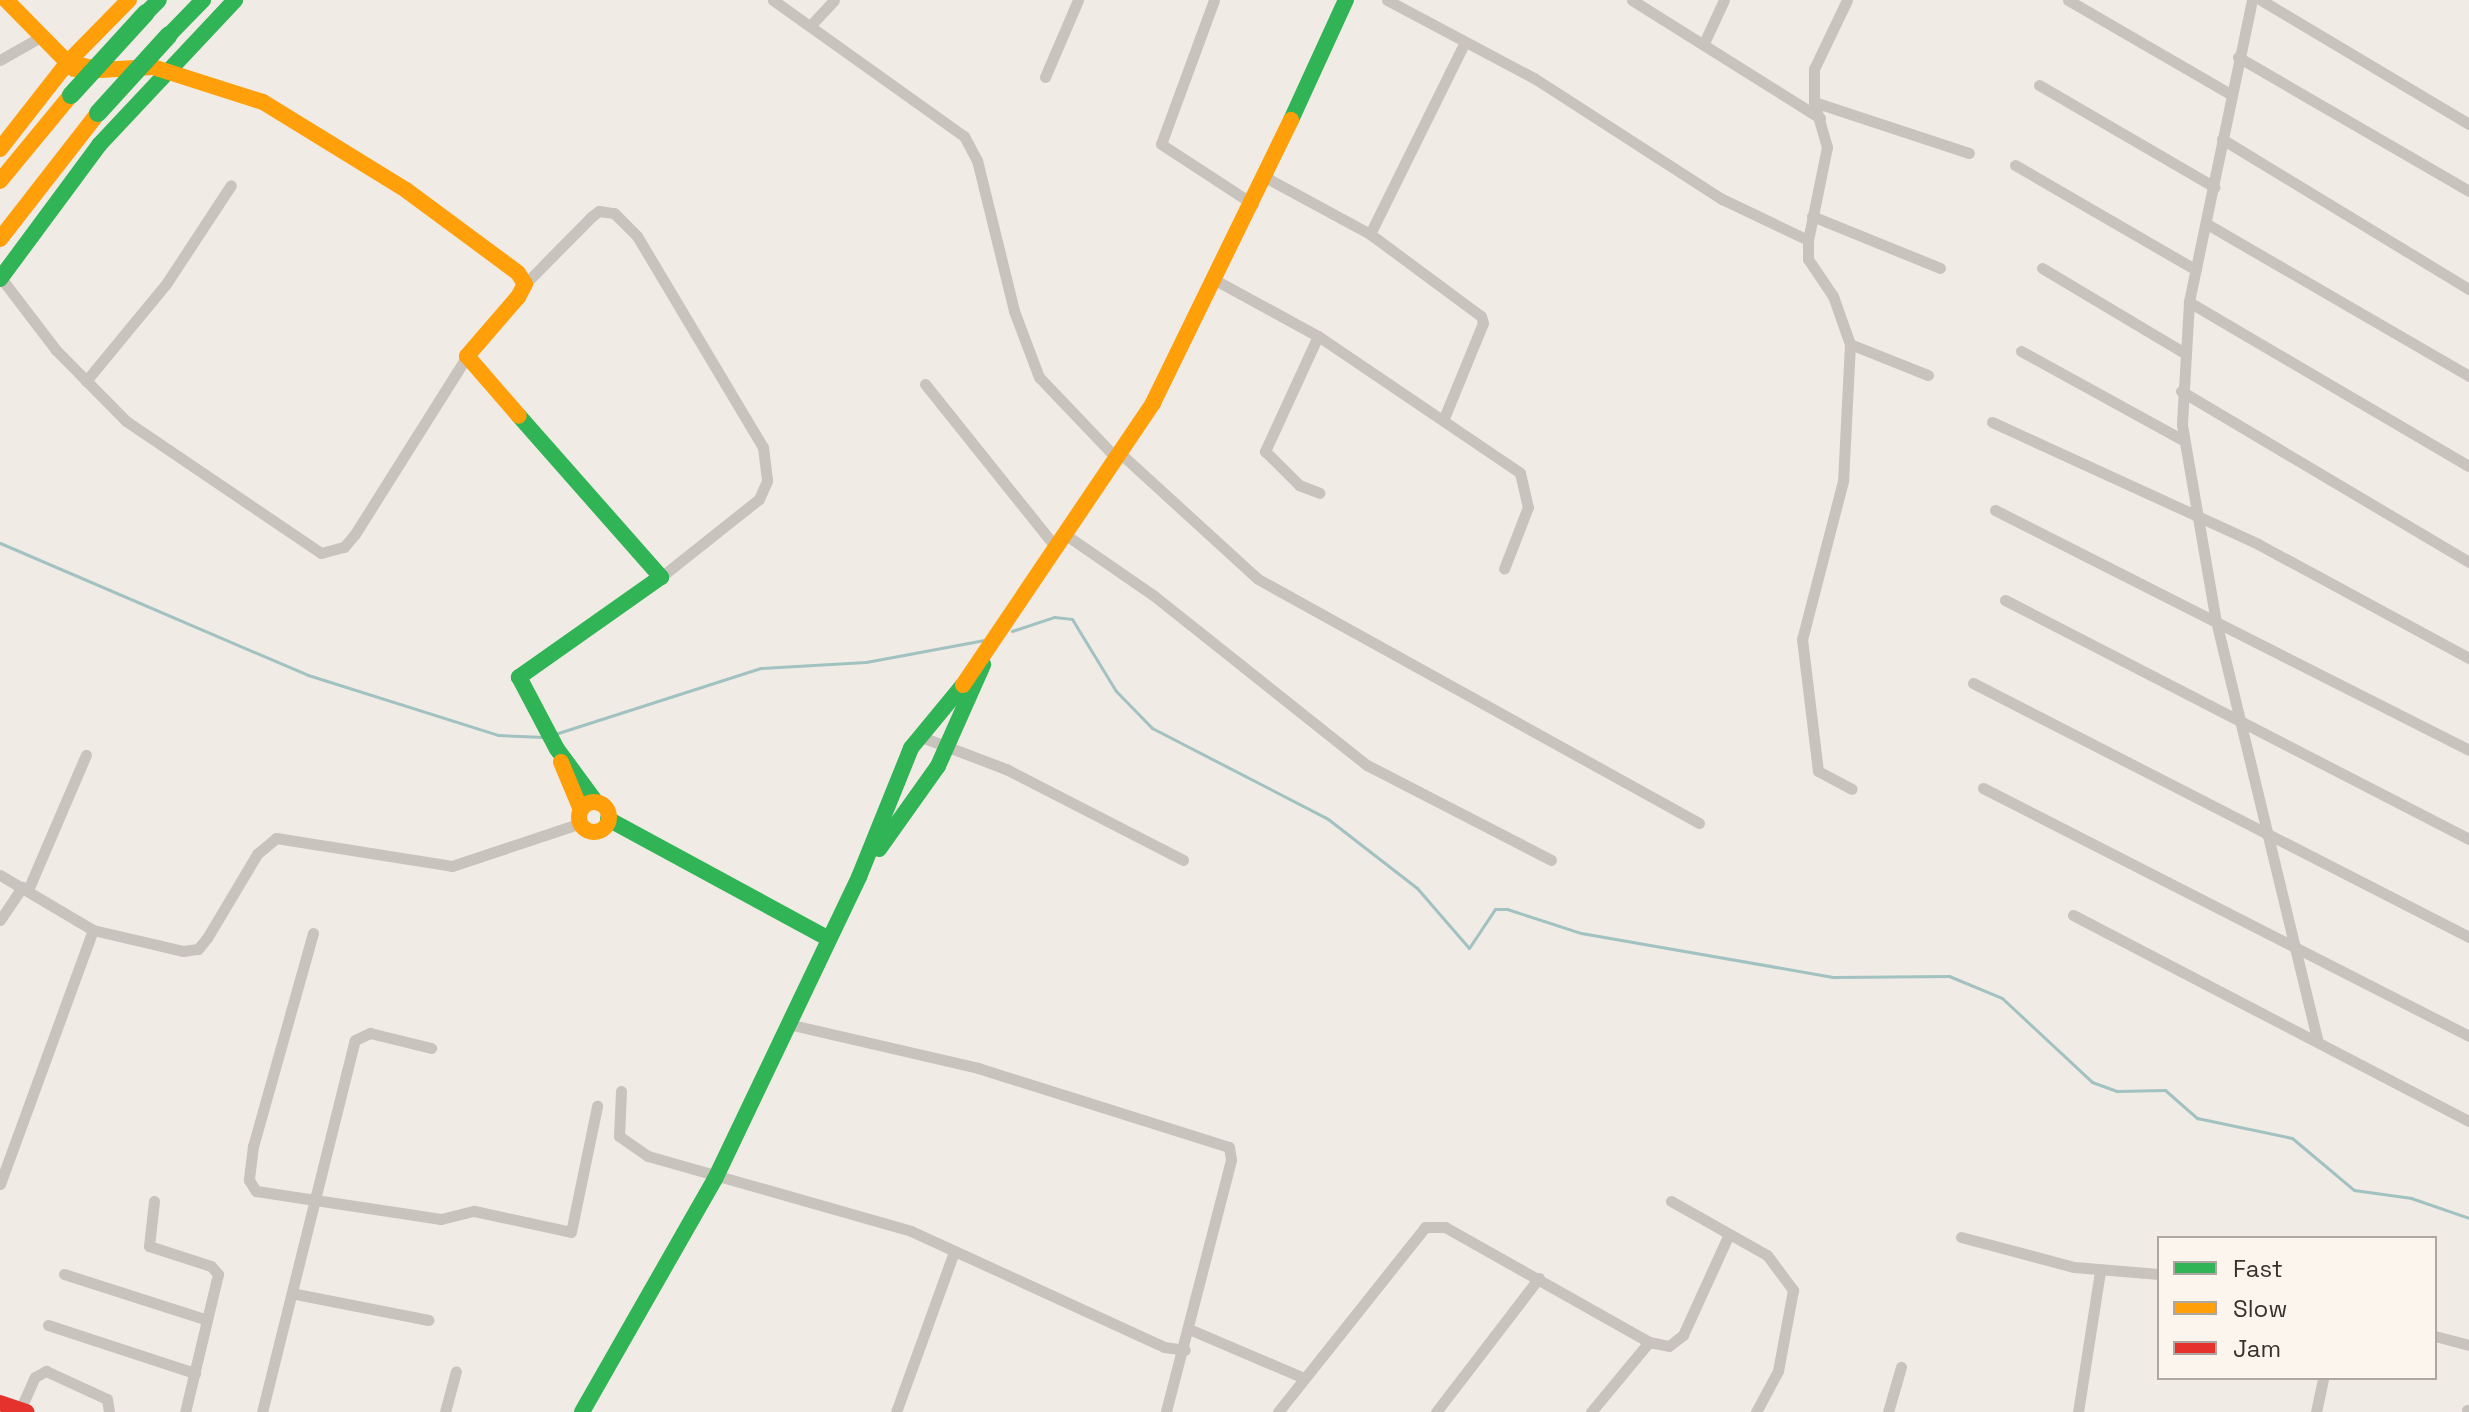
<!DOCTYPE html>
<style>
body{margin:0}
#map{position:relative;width:2469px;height:1412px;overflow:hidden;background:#f0ebe5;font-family:"Space Grotesk",sans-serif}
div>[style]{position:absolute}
.stream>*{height:3px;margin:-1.5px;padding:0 1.5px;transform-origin:1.5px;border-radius:1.5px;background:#a1c2c1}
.street>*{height:11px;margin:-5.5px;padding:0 5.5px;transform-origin:5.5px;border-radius:5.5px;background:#c9c3be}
.fast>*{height:16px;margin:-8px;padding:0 8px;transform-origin:8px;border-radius:8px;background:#30b455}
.slow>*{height:16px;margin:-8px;padding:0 8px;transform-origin:8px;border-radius:8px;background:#ff9f0a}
.slow>.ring{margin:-8px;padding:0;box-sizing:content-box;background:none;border:16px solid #ff9f0a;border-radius:50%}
.jam>*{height:16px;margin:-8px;padding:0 8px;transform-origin:8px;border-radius:8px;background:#e5322d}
.fast-bridge>*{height:18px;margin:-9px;padding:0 9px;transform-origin:9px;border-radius:9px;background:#30b455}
span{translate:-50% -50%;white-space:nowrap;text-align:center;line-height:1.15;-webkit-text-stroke:6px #fbf5ee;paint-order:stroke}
.legend{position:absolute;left:2157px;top:1236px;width:280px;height:144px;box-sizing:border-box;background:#fbf5ee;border:2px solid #aea6a0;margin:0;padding:10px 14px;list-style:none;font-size:24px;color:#3b302b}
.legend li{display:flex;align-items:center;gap:16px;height:40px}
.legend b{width:40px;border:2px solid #aea6a0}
</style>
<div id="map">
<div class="stream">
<div style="left:0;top:543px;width:335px;rotate:23.2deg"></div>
<div style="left:308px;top:675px;width:199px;rotate:17.5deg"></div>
<div style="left:498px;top:735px;width:46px;rotate:2.5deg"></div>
<div style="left:1012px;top:631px;width:44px;rotate:-18.4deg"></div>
<div style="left:1054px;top:617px;width:18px;rotate:6deg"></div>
<div style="left:1072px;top:619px;width:84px;rotate:58.6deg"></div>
<div style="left:1116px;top:691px;width:52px;rotate:45.8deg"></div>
<div style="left:1152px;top:728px;width:198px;rotate:27.3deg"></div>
<div style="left:1328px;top:819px;width:113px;rotate:37.8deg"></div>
<div style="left:1417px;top:888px;width:79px;rotate:49.1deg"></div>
<div style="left:1469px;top:948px;width:47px;rotate:-56.3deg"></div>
<div style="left:1495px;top:909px;width:12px"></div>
<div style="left:1507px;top:909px;width:78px;rotate:18deg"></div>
<div style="left:1581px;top:933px;width:257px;rotate:9.9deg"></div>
<div style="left:1834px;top:977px;width:115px;rotate:-0.5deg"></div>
<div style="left:1949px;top:976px;width:57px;rotate:22.5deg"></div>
<div style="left:2002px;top:998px;width:123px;rotate:43deg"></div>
<div style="left:2092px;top:1082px;width:27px;rotate:20deg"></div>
<div style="left:2117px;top:1091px;width:48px;rotate:-1.2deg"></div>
<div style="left:2165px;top:1090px;width:43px;rotate:41.2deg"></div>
<div style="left:2197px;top:1118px;width:97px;rotate:11.9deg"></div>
<div style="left:2292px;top:1138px;width:81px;rotate:40deg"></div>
<div style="left:2354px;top:1190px;width:58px;rotate:8deg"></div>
<div style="left:2411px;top:1198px;width:61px;rotate:19deg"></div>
<div style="left:555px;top:734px;width:216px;rotate:-17.8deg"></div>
<div style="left:761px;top:668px;width:105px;rotate:-3.3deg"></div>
<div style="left:866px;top:662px;width:126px;rotate:-10.5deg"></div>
</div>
<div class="street">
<div style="left:773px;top:0;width:234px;rotate:35.5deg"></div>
<div style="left:964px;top:136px;width:27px;rotate:62deg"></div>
<div style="left:977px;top:160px;width:155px;rotate:76.2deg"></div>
<div style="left:1014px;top:311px;width:71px;rotate:69.3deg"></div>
<div style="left:1039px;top:377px;width:113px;rotate:46.4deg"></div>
<div style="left:1214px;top:0;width:153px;rotate:110.2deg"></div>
<div style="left:1161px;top:144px;width:110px;rotate:33.1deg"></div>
<div style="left:1387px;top:0;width:166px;rotate:28deg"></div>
<div style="left:1534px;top:78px;width:224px;rotate:32.8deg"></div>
<div style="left:1722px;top:199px;width:95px;rotate:25.5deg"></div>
<div style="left:1632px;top:0;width:222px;rotate:32.1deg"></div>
<div style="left:1847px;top:0;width:76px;rotate:115.6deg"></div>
<div style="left:1814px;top:69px;width:33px;rotate:90deg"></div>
<div style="left:1814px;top:102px;width:47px;rotate:73.9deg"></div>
<div style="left:1827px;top:147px;width:95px;rotate:101.5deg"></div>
<div style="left:1808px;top:240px;width:19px;rotate:90deg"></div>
<div style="left:1808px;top:259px;width:45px;rotate:56deg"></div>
<div style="left:1833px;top:296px;width:51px;rotate:70.5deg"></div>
<div style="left:1850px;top:344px;width:137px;rotate:92.9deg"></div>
<div style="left:1843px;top:481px;width:163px;rotate:104.5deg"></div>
<div style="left:1802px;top:639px;width:133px;rotate:83.1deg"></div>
<div style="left:1818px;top:771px;width:38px;rotate:28deg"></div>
<div style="left:2068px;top:0;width:187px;rotate:30.1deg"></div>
<div style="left:2252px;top:0;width:309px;rotate:101.8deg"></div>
<div style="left:2189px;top:302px;width:123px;rotate:93.3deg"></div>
<div style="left:2182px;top:425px;width:199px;rotate:80.2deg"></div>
<div style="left:2216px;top:621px;width:433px;rotate:76.4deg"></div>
<div style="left:2261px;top:0;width:242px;rotate:30.8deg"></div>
<div style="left:810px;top:26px;width:35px;rotate:-47deg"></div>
<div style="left:1704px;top:43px;width:47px;rotate:-65.1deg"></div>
<div style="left:2238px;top:57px;width:267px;rotate:30.1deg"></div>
<div style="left:0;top:60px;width:43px;rotate:-29.6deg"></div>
<div style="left:1045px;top:77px;width:84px;rotate:-66.8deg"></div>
<div style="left:2039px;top:85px;width:203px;rotate:30.2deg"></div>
<div style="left:1814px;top:102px;width:163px;rotate:18.2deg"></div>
<div style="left:2222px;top:139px;width:289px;rotate:31.3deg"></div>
<div style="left:2015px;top:165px;width:209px;rotate:30.1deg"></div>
<div style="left:1265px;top:177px;width:119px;rotate:28.5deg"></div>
<div style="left:1370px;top:234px;width:214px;rotate:-63.7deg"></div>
<div style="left:1812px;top:216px;width:138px;rotate:22.1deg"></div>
<div style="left:2207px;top:224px;width:303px;rotate:30.1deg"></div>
<div style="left:1370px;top:234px;width:138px;rotate:36.5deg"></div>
<div style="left:1481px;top:316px;width:7px;rotate:74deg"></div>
<div style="left:1483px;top:323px;width:103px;rotate:112.3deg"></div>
<div style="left:2042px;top:268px;width:164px;rotate:30.8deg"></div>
<div style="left:1px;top:278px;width:91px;rotate:52.6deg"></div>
<div style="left:56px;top:350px;width:100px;rotate:45.4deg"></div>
<div style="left:126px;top:421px;width:235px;rotate:34.1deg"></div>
<div style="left:321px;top:553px;width:24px;rotate:-15deg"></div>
<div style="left:344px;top:547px;width:17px;rotate:-50deg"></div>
<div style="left:355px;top:534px;width:210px;rotate:-57.8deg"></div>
<div style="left:1217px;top:281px;width:115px;rotate:28.6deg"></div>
<div style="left:1318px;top:336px;width:244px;rotate:34.1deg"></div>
<div style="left:1520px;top:473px;width:35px;rotate:77deg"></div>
<div style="left:1528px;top:507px;width:66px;rotate:111.2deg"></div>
<div style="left:525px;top:284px;width:94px;rotate:-45.4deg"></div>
<div style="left:591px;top:217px;width:10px;rotate:-37deg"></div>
<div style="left:599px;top:211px;width:15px;rotate:8deg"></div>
<div style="left:614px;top:213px;width:33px;rotate:45deg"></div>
<div style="left:637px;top:236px;width:246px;rotate:59.2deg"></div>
<div style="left:763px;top:447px;width:34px;rotate:83deg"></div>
<div style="left:767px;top:481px;width:20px;rotate:114deg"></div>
<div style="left:759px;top:499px;width:125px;rotate:141.5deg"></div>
<div style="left:2189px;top:302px;width:324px;rotate:30.4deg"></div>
<div style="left:1318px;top:336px;width:127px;rotate:114.7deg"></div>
<div style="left:1265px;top:451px;width:48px;rotate:45deg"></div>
<div style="left:1299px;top:485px;width:22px;rotate:21deg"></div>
<div style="left:1850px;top:344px;width:84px;rotate:21.7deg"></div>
<div style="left:2021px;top:351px;width:185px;rotate:28.8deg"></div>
<div style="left:86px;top:381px;width:126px;rotate:-50.5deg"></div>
<div style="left:166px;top:284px;width:118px;rotate:-56.7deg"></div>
<div style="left:925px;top:384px;width:211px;rotate:51.3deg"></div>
<div style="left:2181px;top:391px;width:335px;rotate:30.7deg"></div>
<div style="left:1992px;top:422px;width:293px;rotate:24.6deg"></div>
<div style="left:2258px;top:544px;width:240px;rotate:28.4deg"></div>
<div style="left:1121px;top:454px;width:185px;rotate:42.4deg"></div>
<div style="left:1258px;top:579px;width:504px;rotate:28.96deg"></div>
<div style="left:1995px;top:510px;width:531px;rotate:26.85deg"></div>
<div style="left:1066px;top:535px;width:106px;rotate:34.6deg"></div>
<div style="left:1153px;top:595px;width:273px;rotate:38.5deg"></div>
<div style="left:1367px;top:765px;width:207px;rotate:27.3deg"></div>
<div style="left:2005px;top:600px;width:522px;rotate:27.25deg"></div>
<div style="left:1973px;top:683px;width:557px;rotate:27.12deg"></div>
<div style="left:919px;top:736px;width:93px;rotate:20.8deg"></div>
<div style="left:1006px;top:769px;width:199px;rotate:27.2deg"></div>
<div style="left:1983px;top:788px;width:546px;rotate:27.03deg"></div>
<div style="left:0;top:875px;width:108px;rotate:30.6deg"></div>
<div style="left:93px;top:930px;width:92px;rotate:13.1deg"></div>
<div style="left:183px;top:951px;width:15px;rotate:-8deg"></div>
<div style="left:198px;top:949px;width:14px;rotate:-51deg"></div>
<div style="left:207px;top:938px;width:98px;rotate:-59.2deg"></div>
<div style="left:257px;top:854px;width:25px;rotate:-40deg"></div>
<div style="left:276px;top:838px;width:178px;rotate:9deg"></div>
<div style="left:452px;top:866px;width:136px;rotate:-18.4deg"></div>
<div style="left:28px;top:890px;width:147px;rotate:-66.8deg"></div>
<div style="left:2073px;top:915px;width:446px;rotate:27.5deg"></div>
<div style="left:0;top:920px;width:40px;rotate:-56deg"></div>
<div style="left:313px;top:933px;width:221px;rotate:105.7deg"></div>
<div style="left:253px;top:1146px;width:34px;rotate:97deg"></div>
<div style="left:249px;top:1180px;width:13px;rotate:58deg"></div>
<div style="left:256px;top:1191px;width:187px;rotate:8.6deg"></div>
<div style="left:441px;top:1219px;width:34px;rotate:-14deg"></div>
<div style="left:474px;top:1211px;width:99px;rotate:12.2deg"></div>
<div style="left:571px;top:1232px;width:129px;rotate:-78.3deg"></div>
<div style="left:788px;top:1024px;width:195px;rotate:13deg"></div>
<div style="left:978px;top:1068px;width:263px;rotate:17.5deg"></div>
<div style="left:1229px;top:1147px;width:13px;rotate:81deg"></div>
<div style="left:1231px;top:1160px;width:260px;rotate:104.5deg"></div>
<div style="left:621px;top:1091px;width:45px;rotate:92.5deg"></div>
<div style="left:619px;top:1136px;width:35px;rotate:35deg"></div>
<div style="left:648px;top:1156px;width:273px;rotate:15.9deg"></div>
<div style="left:911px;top:1231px;width:278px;rotate:24.6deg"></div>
<div style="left:1164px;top:1347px;width:21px;rotate:8deg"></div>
<div style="left:0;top:1184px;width:270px;rotate:-69.9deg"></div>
<div style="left:154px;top:1201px;width:45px;rotate:96.3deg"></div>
<div style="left:149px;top:1246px;width:65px;rotate:17.9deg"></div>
<div style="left:211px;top:1266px;width:11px;rotate:49deg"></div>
<div style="left:218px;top:1274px;width:142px;rotate:103.4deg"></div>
<div style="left:1671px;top:1201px;width:110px;rotate:29.4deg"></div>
<div style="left:1767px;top:1255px;width:44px;rotate:53.4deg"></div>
<div style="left:1793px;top:1290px;width:82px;rotate:100.5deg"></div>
<div style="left:1778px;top:1371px;width:47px;rotate:118.2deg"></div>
<div style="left:1961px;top:1237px;width:117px;rotate:14.9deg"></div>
<div style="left:2074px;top:1267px;width:85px;rotate:4.7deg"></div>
<div style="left:64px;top:1274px;width:150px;rotate:17.8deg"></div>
<div style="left:296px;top:1294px;width:135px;rotate:11.1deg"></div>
<div style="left:48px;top:1325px;width:155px;rotate:18.1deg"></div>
<div style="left:1189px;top:1329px;width:125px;rotate:23.1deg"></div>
<div style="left:2435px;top:1336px;width:35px;rotate:15deg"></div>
<div style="left:20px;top:1410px;width:36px;rotate:-66deg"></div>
<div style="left:35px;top:1377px;width:13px;rotate:-29deg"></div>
<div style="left:46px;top:1371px;width:67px;rotate:24.7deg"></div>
<div style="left:107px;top:1399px;width:13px;rotate:81deg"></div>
<div style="left:2467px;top:1410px;width:2px;rotate:27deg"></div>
<div style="left:262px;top:1412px;width:383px;rotate:-76deg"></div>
<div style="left:355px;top:1040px;width:17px;rotate:-25deg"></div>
<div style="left:370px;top:1033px;width:63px;rotate:13.8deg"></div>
<div style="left:445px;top:1412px;width:42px;rotate:-75deg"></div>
<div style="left:896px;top:1412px;width:170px;rotate:-70.1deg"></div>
<div style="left:1278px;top:1412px;width:236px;rotate:-51.5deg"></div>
<div style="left:1425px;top:1227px;width:20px"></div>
<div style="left:1445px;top:1227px;width:234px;rotate:29.4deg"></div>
<div style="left:1649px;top:1342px;width:20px;rotate:11deg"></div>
<div style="left:1669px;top:1346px;width:18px;rotate:-38deg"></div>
<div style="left:1683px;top:1335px;width:111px;rotate:-65.5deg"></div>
<div style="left:1436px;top:1412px;width:169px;rotate:-52.5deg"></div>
<div style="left:1591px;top:1412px;width:91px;rotate:-50.4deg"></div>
<div style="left:1888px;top:1412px;width:47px;rotate:-73.9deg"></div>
<div style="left:2078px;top:1412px;width:143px;rotate:-81.1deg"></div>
<div style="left:2316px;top:1412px;width:35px;rotate:-78deg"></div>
</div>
<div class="fast">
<div style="left:146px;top:13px;width:18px;rotate:-45deg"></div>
<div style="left:169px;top:35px;width:49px;rotate:-45.8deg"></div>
<div style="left:1291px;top:120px;width:132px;rotate:-65.4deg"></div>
<div style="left:0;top:279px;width:167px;rotate:-53.5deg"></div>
<div style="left:99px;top:145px;width:199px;rotate:-46.8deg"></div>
<div style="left:519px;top:416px;width:215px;rotate:48.6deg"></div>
<div style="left:661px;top:577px;width:174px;rotate:144.8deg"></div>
<div style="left:519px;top:677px;width:81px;rotate:62.2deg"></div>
<div style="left:557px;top:749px;width:66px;rotate:53.7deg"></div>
<div style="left:608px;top:819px;width:251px;rotate:28.5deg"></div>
<div style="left:879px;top:849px;width:102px;rotate:-54.6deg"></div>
<div style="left:938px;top:766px;width:111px;rotate:-66deg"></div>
<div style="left:582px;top:1412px;width:268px;rotate:-60.3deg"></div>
<div style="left:715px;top:1179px;width:335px;rotate:-64.5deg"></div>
<div style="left:859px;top:877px;width:139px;rotate:-68deg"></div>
<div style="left:911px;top:748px;width:82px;rotate:-50.5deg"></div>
</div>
<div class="slow">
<div style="left:6px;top:0;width:97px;rotate:45.4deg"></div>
<div style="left:68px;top:62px;width:33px;rotate:14deg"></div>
<div style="left:100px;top:70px;width:53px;rotate:-3.2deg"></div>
<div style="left:153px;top:67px;width:115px;rotate:17.7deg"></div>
<div style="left:263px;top:102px;width:168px;rotate:31.6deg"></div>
<div style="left:406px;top:190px;width:139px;rotate:36.5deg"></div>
<div style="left:518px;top:273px;width:13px;rotate:58deg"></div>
<div style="left:525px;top:284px;width:15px;rotate:118deg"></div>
<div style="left:518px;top:297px;width:78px;rotate:130.8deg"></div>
<div style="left:467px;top:356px;width:79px;rotate:49.1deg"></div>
<div style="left:0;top:149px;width:110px;rotate:-52deg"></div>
<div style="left:68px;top:62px;width:87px;rotate:-45.5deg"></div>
<div style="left:0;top:181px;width:112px;rotate:-50.5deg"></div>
<div style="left:0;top:239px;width:160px;rotate:-52.1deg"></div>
<div style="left:963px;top:685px;width:340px;rotate:-56deg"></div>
<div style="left:1153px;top:403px;width:315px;rotate:-64deg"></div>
<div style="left:561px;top:762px;width:52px;rotate:67.4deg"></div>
<div class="ring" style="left:579px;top:802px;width:14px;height:14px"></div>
</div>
<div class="jam">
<div style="left:0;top:1403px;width:28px;rotate:19deg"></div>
</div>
<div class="fast-bridge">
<div style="left:71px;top:95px;width:111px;rotate:-47.6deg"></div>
<div style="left:98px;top:113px;width:105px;rotate:-47.7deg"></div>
</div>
<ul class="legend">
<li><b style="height:10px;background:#30b455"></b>Fast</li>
<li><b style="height:10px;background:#ff9f0a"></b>Slow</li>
<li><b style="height:10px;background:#e5322d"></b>Jam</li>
</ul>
</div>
